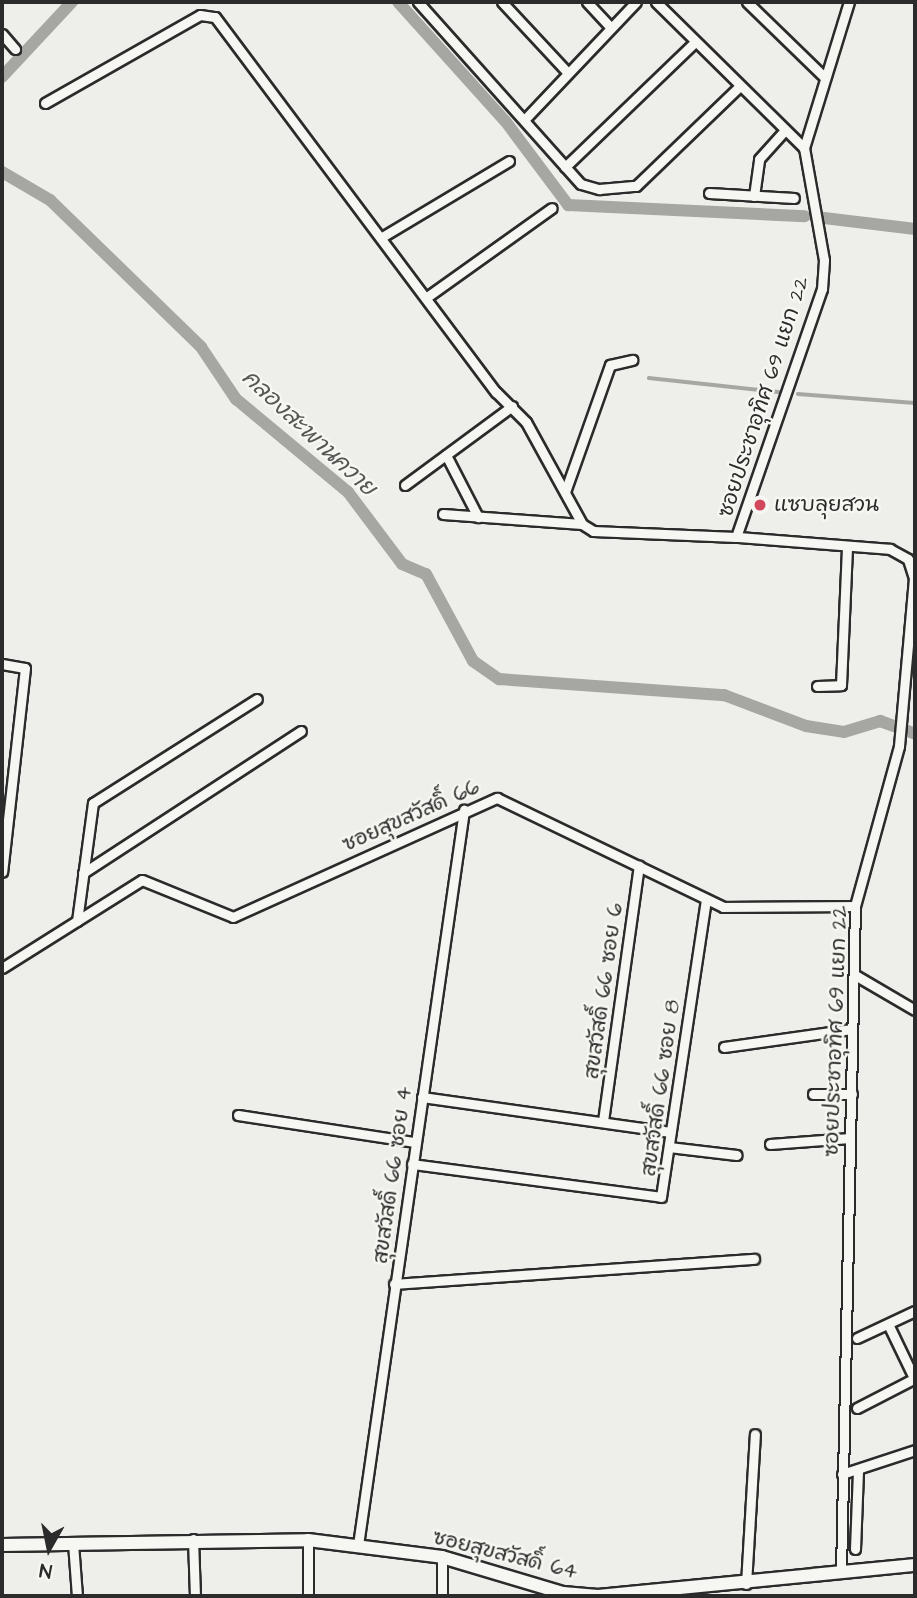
<!DOCTYPE html>
<meta charset="utf-8">
<style>
body{margin:0}
#map{position:relative;width:917px;height:1598px;overflow:hidden;background:#eeeeea;font-family:"Architects Daughter","Playpen Sans Thai",sans-serif}
div>[style]{position:absolute}
.stream>*{height:3.5px;margin:-1.75px;padding:0 1.75px;transform-origin:1.75px;border-radius:1.75px;background:#a6a6a3}
.canal>*{height:12px;margin:-6px;padding:0 6px;transform-origin:6px;border-radius:6px;background:#a6a6a3}
.roads{filter:drop-shadow(2px 0 #2b2b2b) drop-shadow(-2px 0 #2b2b2b) drop-shadow(0 2px #2b2b2b) drop-shadow(0 -2px #2b2b2b)}
.street>*{height:9px;margin:-4.5px;padding:0 4.5px;transform-origin:4.5px;border-radius:4.5px;background:#f6f6f2}
.secondary>*{height:12px;margin:-6px;padding:0 6px;transform-origin:6px;border-radius:6px;background:#f6f6f2}
.dots>*{width:19px;height:19px;translate:-50% -50%;box-sizing:border-box;border:4px solid #f6f6f2;border-radius:50%}
span{translate:-50% -50%;white-space:nowrap;text-align:center;line-height:1.15;-webkit-text-stroke:5px #f6f6f2;paint-order:stroke}
.street-label{font-size:21px;color:#2b2b2b}
.poi-label{font-size:21px;color:#2b2b2b}
.left{translate:0 -50%;text-align:left}
.water-label{font-size:23px;color:#565655;font-style:italic}
.frame{position:absolute;inset:0;border:4px solid #2b2b2b;pointer-events:none}
.north{position:absolute;left:14px;top:1514px;width:70px;height:70px;-webkit-text-stroke:5px #f6f6f2;paint-order:stroke;rotate:189deg;font-size:19px;font-weight:700;line-height:28px;text-align:center;color:#2b2b2b}
.north::after{content:'';display:block;margin:auto;width:24px;height:32px;background:#2b2b2b;clip-path:polygon(50% 0,100% 100%,50% 72%,0 100%)}
</style>
<div id="map">
<div class="stream">
<div style="left:649px;top:378px;width:130px;rotate:6.2deg"></div>
<div style="left:798px;top:394px;width:117px;rotate:4.4deg"></div>
</div>
<div class="canal">
<div style="left:398px;top:2px;width:161px;rotate:48deg"></div>
<div style="left:506px;top:122px;width:104px;rotate:53.2deg"></div>
<div style="left:568px;top:205px;width:237px;rotate:2.7deg"></div>
<div style="left:2px;top:77px;width:103px;rotate:-47deg"></div>
<div style="left:2px;top:172px;width:56px;rotate:30.3deg"></div>
<div style="left:50px;top:200px;width:211px;rotate:44.2deg"></div>
<div style="left:201px;top:347px;width:63px;rotate:56.1deg"></div>
<div style="left:236px;top:399px;width:146px;rotate:39.7deg"></div>
<div style="left:348px;top:492px;width:90px;rotate:53.1deg"></div>
<div style="left:402px;top:564px;width:26px;rotate:23deg"></div>
<div style="left:426px;top:574px;width:99px;rotate:61.6deg"></div>
<div style="left:473px;top:661px;width:32px;rotate:35deg"></div>
<div style="left:499px;top:679px;width:226px;rotate:4.1deg"></div>
<div style="left:724px;top:695px;width:88px;rotate:20.7deg"></div>
<div style="left:806px;top:726px;width:38px;rotate:9deg"></div>
<div style="left:844px;top:732px;width:38px;rotate:-17deg"></div>
<div style="left:880px;top:721px;width:37px;rotate:20deg"></div>
<div style="left:824px;top:218px;width:92px;rotate:6.9deg"></div>
</div>
<div class="roads">
<div class="street">
<div style="left:418px;top:2px;width:244px;rotate:48.2deg"></div>
<div style="left:581px;top:184px;width:19px;rotate:16deg"></div>
<div style="left:599px;top:189px;width:37px;rotate:-5deg"></div>
<div style="left:636px;top:186px;width:143px;rotate:-43.9deg"></div>
<div style="left:502px;top:2px;width:97px;rotate:47.1deg"></div>
<div style="left:587px;top:2px;width:35px;rotate:47deg"></div>
<div style="left:656px;top:2px;width:208px;rotate:44.6deg"></div>
<div style="left:747px;top:2px;width:107px;rotate:44.2deg"></div>
<div style="left:2px;top:34px;width:20px;rotate:49deg"></div>
<div style="left:45px;top:103px;width:178px;rotate:-29.6deg"></div>
<div style="left:200px;top:15px;width:15px;rotate:8deg"></div>
<div style="left:215px;top:17px;width:469px;rotate:53.2deg"></div>
<div style="left:496px;top:392px;width:42px;rotate:45deg"></div>
<div style="left:526px;top:422px;width:116px;rotate:61.2deg"></div>
<div style="left:582px;top:524px;width:13px;rotate:32deg"></div>
<div style="left:593px;top:531px;width:143px;rotate:2.4deg"></div>
<div style="left:525px;top:119px;width:161px;rotate:-46.5deg"></div>
<div style="left:565px;top:167px;width:180px;rotate:-43.9deg"></div>
<div style="left:709px;top:193px;width:85px;rotate:3.4deg"></div>
<div style="left:754px;top:196px;width:37px;rotate:-82deg"></div>
<div style="left:759px;top:159px;width:38px;rotate:-48deg"></div>
<div style="left:382px;top:237px;width:148px;rotate:-30.9deg"></div>
<div style="left:427px;top:297px;width:153px;rotate:-35.5deg"></div>
<div style="left:446px;top:455px;width:70px;rotate:62.7deg"></div>
<div style="left:405px;top:485px;width:133px;rotate:-36.4deg"></div>
<div style="left:565px;top:492px;width:135px;rotate:-70.5deg"></div>
<div style="left:610px;top:365px;width:23px;rotate:-13deg"></div>
<div style="left:443px;top:514px;width:139px;rotate:4.1deg"></div>
<div style="left:2px;top:664px;width:23px;rotate:10deg"></div>
<div style="left:25px;top:668px;width:205px;rotate:96.4deg"></div>
<div style="left:817px;top:686px;width:24px;rotate:-2deg"></div>
<div style="left:841px;top:685px;width:139px;rotate:-87.5deg"></div>
<div style="left:83px;top:873px;width:260px;rotate:-33.1deg"></div>
<div style="left:77px;top:921px;width:119px;rotate:-82.3deg"></div>
<div style="left:93px;top:803px;width:194px;rotate:-32.4deg"></div>
<div style="left:2px;top:968px;width:165px;rotate:-32.2deg"></div>
<div style="left:142px;top:880px;width:98px;rotate:22.1deg"></div>
<div style="left:233px;top:917px;width:290px;rotate:-24.3deg"></div>
<div style="left:497px;top:798px;width:251px;rotate:25.7deg"></div>
<div style="left:723px;top:907px;width:132px;rotate:-0.4deg"></div>
<div style="left:855px;top:975px;width:69px;rotate:30.3deg"></div>
<div style="left:724px;top:1047px;width:129px;rotate:-8deg"></div>
<div style="left:813px;top:1094px;width:39px"></div>
<div style="left:422px;top:1097px;width:251px;rotate:8deg"></div>
<div style="left:238px;top:1115px;width:179px;rotate:8.7deg"></div>
<div style="left:603px;top:1121px;width:258px;rotate:-82deg"></div>
<div style="left:770px;top:1144px;width:80px;rotate:-4.3deg"></div>
<div style="left:669px;top:1147px;width:68px;rotate:6.7deg"></div>
<div style="left:412px;top:1164px;width:251px;rotate:7.5deg"></div>
<div style="left:661px;top:1197px;width:300px;rotate:-81.4deg"></div>
<div style="left:394px;top:1284px;width:361px;rotate:-4deg"></div>
<div style="left:888px;top:1324px;width:62px;rotate:64.3deg"></div>
<div style="left:857px;top:1338px;width:64px;rotate:-25deg"></div>
<div style="left:857px;top:1408px;width:65px;rotate:-27.3deg"></div>
<div style="left:842px;top:1474px;width:77px;rotate:-18.2deg"></div>
<div style="left:193px;top:1539px;width:57px;rotate:88deg"></div>
<div style="left:308px;top:1540px;width:56px;rotate:90deg"></div>
<div style="left:73px;top:1543px;width:53px;rotate:85.7deg"></div>
<div style="left:358px;top:1545px;width:743px;rotate:-81.79deg"></div>
<div style="left:855px;top:1549px;width:79px;rotate:-87.8deg"></div>
<div style="left:442px;top:1557px;width:39px;rotate:90deg"></div>
<div style="left:841px;top:1573px;width:667px;rotate:-88.8deg"></div>
<div style="left:855px;top:906px;width:166px;rotate:-74.6deg"></div>
<div style="left:899px;top:746px;width:169px;rotate:-84.9deg"></div>
<div style="left:914px;top:578px;width:20px;rotate:-108deg"></div>
<div style="left:908px;top:559px;width:21px;rotate:-151deg"></div>
<div style="left:890px;top:549px;width:154px;rotate:-175.5deg"></div>
<div style="left:736px;top:537px;width:262px;rotate:-70.9deg"></div>
<div style="left:822px;top:289px;width:29px;rotate:-86deg"></div>
<div style="left:824px;top:260px;width:114px;rotate:-100.1deg"></div>
<div style="left:804px;top:148px;width:153px;rotate:-72.9deg"></div>
<div style="left:746px;top:1584px;width:150px;rotate:-86.6deg"></div>
</div>
<div class="secondary">
<div style="left:2px;top:1545px;width:306px;rotate:-0.9deg"></div>
<div style="left:308px;top:1540px;width:135px;rotate:7.2deg"></div>
<div style="left:442px;top:1557px;width:126px;rotate:16.6deg"></div>
<div style="left:563px;top:1593px;width:35px;rotate:5deg"></div>
<div style="left:598px;top:1596px;width:319px;rotate:-5.6deg"></div>
</div>
</div>
<div class="dots">
<div style="left:760px;top:505px;background:#d1495b"></div>
</div>
<div class="street-label">
<span style="left:764px;top:397px;rotate:-72deg">ซอยประชาอุทิศ 69 แยก 22</span>
<span style="left:411px;top:816px;rotate:-24deg">ซอยสุขสวัสดิ์ 66</span>
<span style="left:604px;top:991px;rotate:-82deg">สุขสวัสดิ์ 66 ซอย 6</span>
<span style="left:836px;top:1031px;rotate:-88deg">ซอยประชาอุทิศ 69 แยก 22</span>
<span style="left:661px;top:1088px;rotate:-82deg">สุขสวัสดิ์ 66 ซอย 8</span>
<span style="left:393px;top:1175px;rotate:-82deg">สุขสวัสดิ์ 66 ซอย 4</span>
<span style="left:505px;top:1555px;rotate:14deg">ซอยสุขสวัสดิ์ 64</span>
</div>
<div class="poi-label">
<span class="left" style="left:774px;top:505px">แซบลุยสวน</span>
</div>
<div class="water-label">
<span style="left:309px;top:433px;rotate:43deg">คลองสะพานควาย</span>
</div>
<div class="frame"></div>
<div class="north">N</div>
</div>
